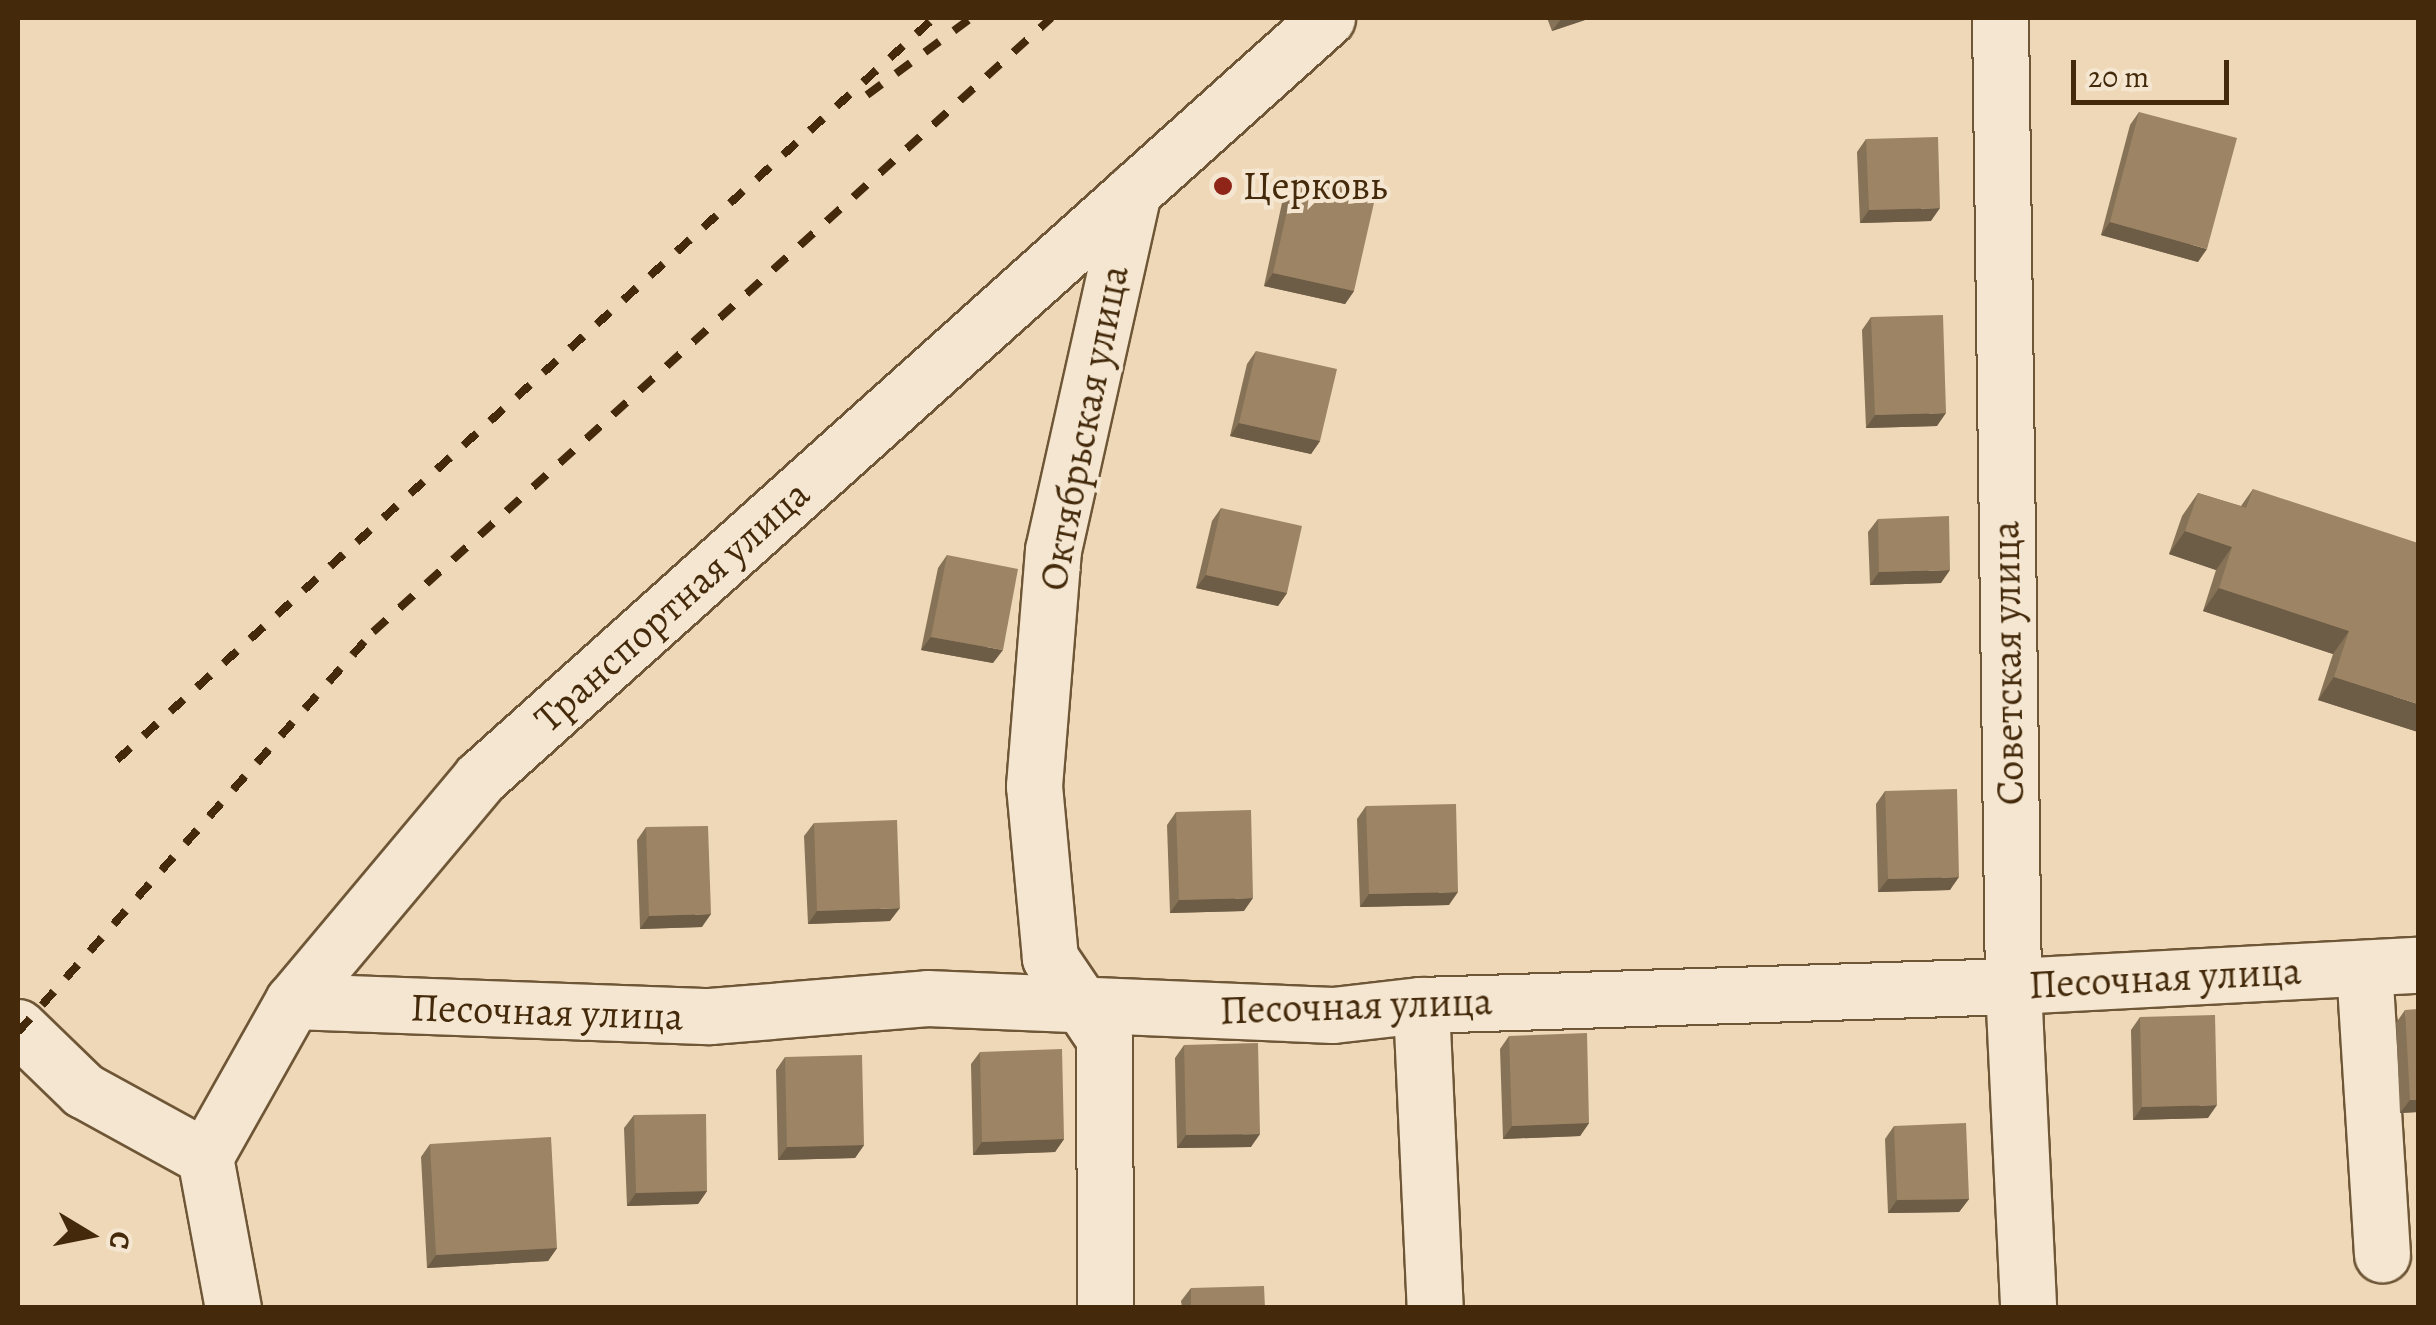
<!DOCTYPE html>
<meta charset="utf-8">
<style>
body{margin:0}
#map{position:relative;width:2436px;height:1325px;overflow:hidden;background:#eed8b7;font-family:Alegreya,serif}
div>[style]{position:absolute}
.roads{filter:drop-shadow(2px 0 #6e5636) drop-shadow(-2px 0 #6e5636) drop-shadow(0 2px #6e5636) drop-shadow(0 -2px #6e5636)}
.minor>*{height:55px;margin:-27.5px;padding:0 27.5px;transform-origin:27.5px;border-radius:27.5px;background:#f4e6d0}
.rail>*{height:8px;margin-top:-4px;transform-origin:0;background:repeating-linear-gradient(90deg,#442a0b 0 18px,transparent 0 36px)}
.wall>*{inset:0;background:#867256}
.shaded-wall>*{inset:0;background:#6d5c46}
.building>*{inset:0;background:#9c8464}
.dots>*{width:28px;height:28px;translate:-50% -50%;box-sizing:border-box;border:5px solid #f4e6d0;border-radius:50%}
span{translate:-50% -50%;white-space:nowrap;text-align:center;line-height:1.15;-webkit-text-stroke:8px #f4e6d0;paint-order:stroke}
.poi-label{font-size:40px;color:#442a0b}
.left{translate:0 -50%;text-align:left}
.street-label{font-size:40px;color:#442a0b}
.frame{position:absolute;inset:0;border:20px solid #442a0b;pointer-events:none}
.north{position:absolute;left:40px;top:1185px;width:100px;height:100px;-webkit-text-stroke:8px #f4e6d0;paint-order:stroke;rotate:100deg;font-size:28px;font-weight:700;line-height:40px;text-align:center;color:#442a0b}
.north::after{content:'';display:block;margin:auto;width:35px;height:45px;background:#442a0b;clip-path:polygon(50% 0,100% 100%,50% 72%,0 100%)}
.scale{position:absolute;left:2071px;top:60px;width:158px;height:45px;box-sizing:border-box;border:5px solid #442a0b;border-top:0;padding-left:12px;font-size:30px;line-height:35px;white-space:nowrap;color:#442a0b;-webkit-text-stroke:8px #f4e6d0;paint-order:stroke}
</style>
<div id="map">
<div class="roads">
<div class="minor">
<div style="left:2000px;top:18px;width:968px;rotate:89.23deg"></div>
<div style="left:2013px;top:986px;width:322px;rotate:87.3deg"></div>
<div style="left:2364px;top:968px;width:287px;rotate:86.4deg"></div>
<div style="left:293px;top:1001px;width:417px;rotate:2.1deg"></div>
<div style="left:710px;top:1016px;width:218px;rotate:-4.7deg"></div>
<div style="left:927px;top:998px;width:406px;rotate:2.4deg"></div>
<div style="left:1333px;top:1015px;width:89px;rotate:-6.5deg"></div>
<div style="left:1421px;top:1005px;width:592px;rotate:-1.84deg"></div>
<div style="left:2013px;top:986px;width:406px;rotate:-3deg"></div>
<div style="left:1421px;top:1005px;width:303px;rotate:87.4deg"></div>
<div style="left:18px;top:1027px;width:91px;rotate:44.1deg"></div>
<div style="left:83px;top:1090px;width:139px;rotate:28.8deg"></div>
<div style="left:233px;top:1308px;width:154px;rotate:-100.5deg"></div>
<div style="left:205px;top:1157px;width:179px;rotate:-60.6deg"></div>
<div style="left:293px;top:1001px;width:291px;rotate:-50deg"></div>
<div style="left:480px;top:778px;width:1138px;rotate:-41.9deg"></div>
<div style="left:1105px;top:1308px;width:270px;rotate:-90.2deg"></div>
<div style="left:1104px;top:1038px;width:97px;rotate:-124deg"></div>
<div style="left:1050px;top:958px;width:173px;rotate:-95.3deg"></div>
<div style="left:1034px;top:786px;width:237px;rotate:-85.4deg"></div>
<div style="left:1053px;top:550px;width:367px;rotate:-77.4deg"></div>
</div>
</div>
<div class="rail">
<div style="left:867px;top:95px;width:129px;rotate:-36.5deg"></div>
<div style="left:117px;top:760px;width:1104px;rotate:-42.25deg"></div>
<div style="left:18px;top:1032px;width:535px;rotate:-48.41deg"></div>
<div style="left:373px;top:632px;width:915px;rotate:-42.16deg"></div>
</div>
<div class="wall">
<div style="clip-path:polygon(1547px 18px,1591px 18px,1552px 31px)"></div>
<div style="clip-path:polygon(2139px 112px,2198px 262px,2101px 235px,2130px 125px)"></div>
<div style="clip-path:polygon(1866px 139px,1931px 221px,1860px 223px,1857px 152px)"></div>
<div style="clip-path:polygon(1295px 176px,1354px 291px,1345px 304px,1264px 286px,1285px 189px)"></div>
<div style="clip-path:polygon(1871px 317px,1937px 426px,1866px 428px,1862px 330px)"></div>
<div style="clip-path:polygon(1256px 351px,1320px 441px,1311px 454px,1230px 436px,1247px 364px)"></div>
<div style="clip-path:polygon(2253px 489px,2418px 732px,2318px 700px,2333px 654px,2203px 611px,2216px 570px,2169px 554px,2182px 516px,2198px 493px,2241px 506px)"></div>
<div style="clip-path:polygon(1221px 508px,1287px 593px,1278px 606px,1196px 588px,1212px 521px)"></div>
<div style="clip-path:polygon(1878px 519px,1941px 583px,1870px 585px,1868px 532px)"></div>
<div style="clip-path:polygon(947px 555px,993px 663px,921px 650px,938px 568px)"></div>
<div style="clip-path:polygon(1885px 791px,1950px 890px,1878px 892px,1876px 804px)"></div>
<div style="clip-path:polygon(1366px 806px,1449px 905px,1360px 907px,1357px 819px)"></div>
<div style="clip-path:polygon(1176px 812px,1244px 911px,1170px 913px,1167px 825px)"></div>
<div style="clip-path:polygon(814px 823px,890px 921px,808px 924px,804px 836px)"></div>
<div style="clip-path:polygon(646px 827px,702px 927px,640px 929px,637px 840px)"></div>
<div style="clip-path:polygon(2405px 1010px,2418px 1112px,2400px 1113px,2396px 1023px)"></div>
<div style="clip-path:polygon(2140px 1017px,2208px 1118px,2133px 1120px,2131px 1030px)"></div>
<div style="clip-path:polygon(1509px 1036px,1589px 1123px,1580px 1136px,1503px 1139px,1500px 1049px)"></div>
<div style="clip-path:polygon(1184px 1045px,1251px 1147px,1177px 1148px,1175px 1058px)"></div>
<div style="clip-path:polygon(980px 1052px,1064px 1139px,1055px 1152px,973px 1155px,971px 1064px)"></div>
<div style="clip-path:polygon(785px 1057px,864px 1145px,855px 1158px,778px 1160px,776px 1070px)"></div>
<div style="clip-path:polygon(634px 1115px,707px 1191px,698px 1204px,627px 1206px,624px 1128px)"></div>
<div style="clip-path:polygon(1894px 1126px,1969px 1199px,1959px 1212px,1888px 1213px,1885px 1139px)"></div>
<div style="clip-path:polygon(430px 1144px,557px 1248px,548px 1261px,427px 1268px,421px 1157px)"></div>
<div style="clip-path:polygon(1191px 1288px,1265px 1308px,1182px 1308px,1181px 1301px)"></div>
</div>
<div class="shaded-wall">
<div style="clip-path:polygon(1562px 18px,1591px 18px,1552px 31px)"></div>
<div style="clip-path:polygon(1940px 208px,1931px 221px,1860px 223px,1869px 210px)"></div>
<div style="clip-path:polygon(2110px 222px,2207px 249px,2198px 262px,2101px 235px)"></div>
<div style="clip-path:polygon(1273px 273px,1354px 291px,1345px 304px,1264px 286px)"></div>
<div style="clip-path:polygon(1946px 413px,1937px 426px,1866px 428px,1875px 415px)"></div>
<div style="clip-path:polygon(1239px 423px,1320px 441px,1311px 454px,1230px 436px)"></div>
<div style="clip-path:polygon(2185px 531px,2232px 547px,2216px 570px,2169px 554px)"></div>
<div style="clip-path:polygon(1950px 570px,1941px 583px,1870px 585px,1879px 572px)"></div>
<div style="clip-path:polygon(1206px 575px,1287px 593px,1278px 606px,1196px 588px)"></div>
<div style="clip-path:polygon(2219px 588px,2349px 631px,2333px 654px,2203px 611px)"></div>
<div style="clip-path:polygon(931px 637px,1003px 650px,993px 663px,921px 650px)"></div>
<div style="clip-path:polygon(2334px 677px,2418px 704px,2418px 732px,2318px 700px)"></div>
<div style="clip-path:polygon(1959px 877px,1950px 890px,1878px 892px,1888px 879px)"></div>
<div style="clip-path:polygon(1458px 892px,1449px 905px,1360px 907px,1369px 894px)"></div>
<div style="clip-path:polygon(1253px 898px,1244px 911px,1170px 913px,1179px 900px)"></div>
<div style="clip-path:polygon(900px 908px,890px 921px,808px 924px,817px 911px)"></div>
<div style="clip-path:polygon(711px 914px,702px 927px,640px 929px,649px 916px)"></div>
<div style="clip-path:polygon(2410px 1100px,2418px 1100px,2418px 1112px,2400px 1113px)"></div>
<div style="clip-path:polygon(2217px 1105px,2208px 1118px,2133px 1120px,2142px 1107px)"></div>
<div style="clip-path:polygon(1589px 1123px,1580px 1136px,1503px 1139px,1512px 1126px)"></div>
<div style="clip-path:polygon(1260px 1134px,1251px 1147px,1177px 1148px,1186px 1135px)"></div>
<div style="clip-path:polygon(1064px 1139px,1055px 1152px,973px 1155px,982px 1142px)"></div>
<div style="clip-path:polygon(864px 1145px,855px 1158px,778px 1160px,787px 1147px)"></div>
<div style="clip-path:polygon(707px 1191px,698px 1204px,627px 1206px,636px 1193px)"></div>
<div style="clip-path:polygon(1969px 1199px,1959px 1212px,1888px 1213px,1897px 1200px)"></div>
<div style="clip-path:polygon(557px 1248px,548px 1261px,427px 1268px,436px 1255px)"></div>
</div>
<div class="building">
<div style="clip-path:polygon(2139px 112px,2237px 138px,2207px 249px,2110px 222px)"></div>
<div style="clip-path:polygon(1938px 137px,1940px 208px,1869px 210px,1866px 139px)"></div>
<div style="clip-path:polygon(1295px 176px,1376px 194px,1354px 291px,1273px 273px)"></div>
<div style="clip-path:polygon(1943px 315px,1946px 413px,1875px 415px,1871px 317px)"></div>
<div style="clip-path:polygon(1256px 351px,1337px 369px,1320px 441px,1239px 423px)"></div>
<div style="clip-path:polygon(2253px 489px,2418px 543px,2418px 704px,2334px 677px,2349px 631px,2219px 588px,2232px 547px,2185px 531px,2198px 493px,2246px 508px)"></div>
<div style="clip-path:polygon(1221px 508px,1302px 526px,1287px 593px,1206px 575px)"></div>
<div style="clip-path:polygon(1949px 516px,1950px 570px,1879px 572px,1878px 519px)"></div>
<div style="clip-path:polygon(947px 555px,1018px 569px,1003px 650px,931px 637px)"></div>
<div style="clip-path:polygon(1957px 789px,1959px 877px,1888px 879px,1885px 791px)"></div>
<div style="clip-path:polygon(1456px 804px,1458px 892px,1369px 894px,1366px 806px)"></div>
<div style="clip-path:polygon(1251px 810px,1253px 898px,1179px 900px,1176px 812px)"></div>
<div style="clip-path:polygon(897px 820px,900px 908px,817px 911px,814px 823px)"></div>
<div style="clip-path:polygon(708px 826px,711px 914px,649px 916px,646px 827px)"></div>
<div style="clip-path:polygon(2418px 1009px,2418px 1100px,2410px 1100px,2405px 1010px)"></div>
<div style="clip-path:polygon(2215px 1015px,2217px 1105px,2142px 1107px,2140px 1017px)"></div>
<div style="clip-path:polygon(1587px 1033px,1589px 1123px,1512px 1126px,1509px 1036px)"></div>
<div style="clip-path:polygon(1258px 1043px,1260px 1134px,1186px 1135px,1184px 1045px)"></div>
<div style="clip-path:polygon(1062px 1049px,1064px 1139px,982px 1142px,980px 1052px)"></div>
<div style="clip-path:polygon(862px 1055px,864px 1145px,787px 1147px,785px 1057px)"></div>
<div style="clip-path:polygon(706px 1114px,707px 1191px,636px 1193px,634px 1115px)"></div>
<div style="clip-path:polygon(1966px 1123px,1969px 1199px,1897px 1200px,1894px 1126px)"></div>
<div style="clip-path:polygon(551px 1137px,557px 1248px,436px 1255px,430px 1144px)"></div>
<div style="clip-path:polygon(1264px 1286px,1265px 1308px,1191px 1308px,1191px 1288px)"></div>
</div>
<div class="dots">
<div style="left:1223px;top:186px;background:#8f2418"></div>
</div>
<div class="poi-label">
<span class="left" style="left:1243px;top:186px">Церковь</span>
</div>
<div class="street-label">
<span style="left:1084px;top:428px;rotate:-79deg">Октябрьская улица</span>
<span style="left:672px;top:606px;rotate:-42deg">Транспортная улица</span>
<span style="left:2008px;top:663px;rotate:-91deg">Советская улица</span>
<span style="left:2165px;top:978px;rotate:-3deg">Песочная улица</span>
<span style="left:1356px;top:1006px;rotate:-2deg">Песочная улица</span>
<span style="left:547px;top:1012px;rotate:2deg">Песочная улица</span>
</div>
<div class="frame"></div>
<div class="north">С</div>
<div class="scale">20 m</div>
</div>
